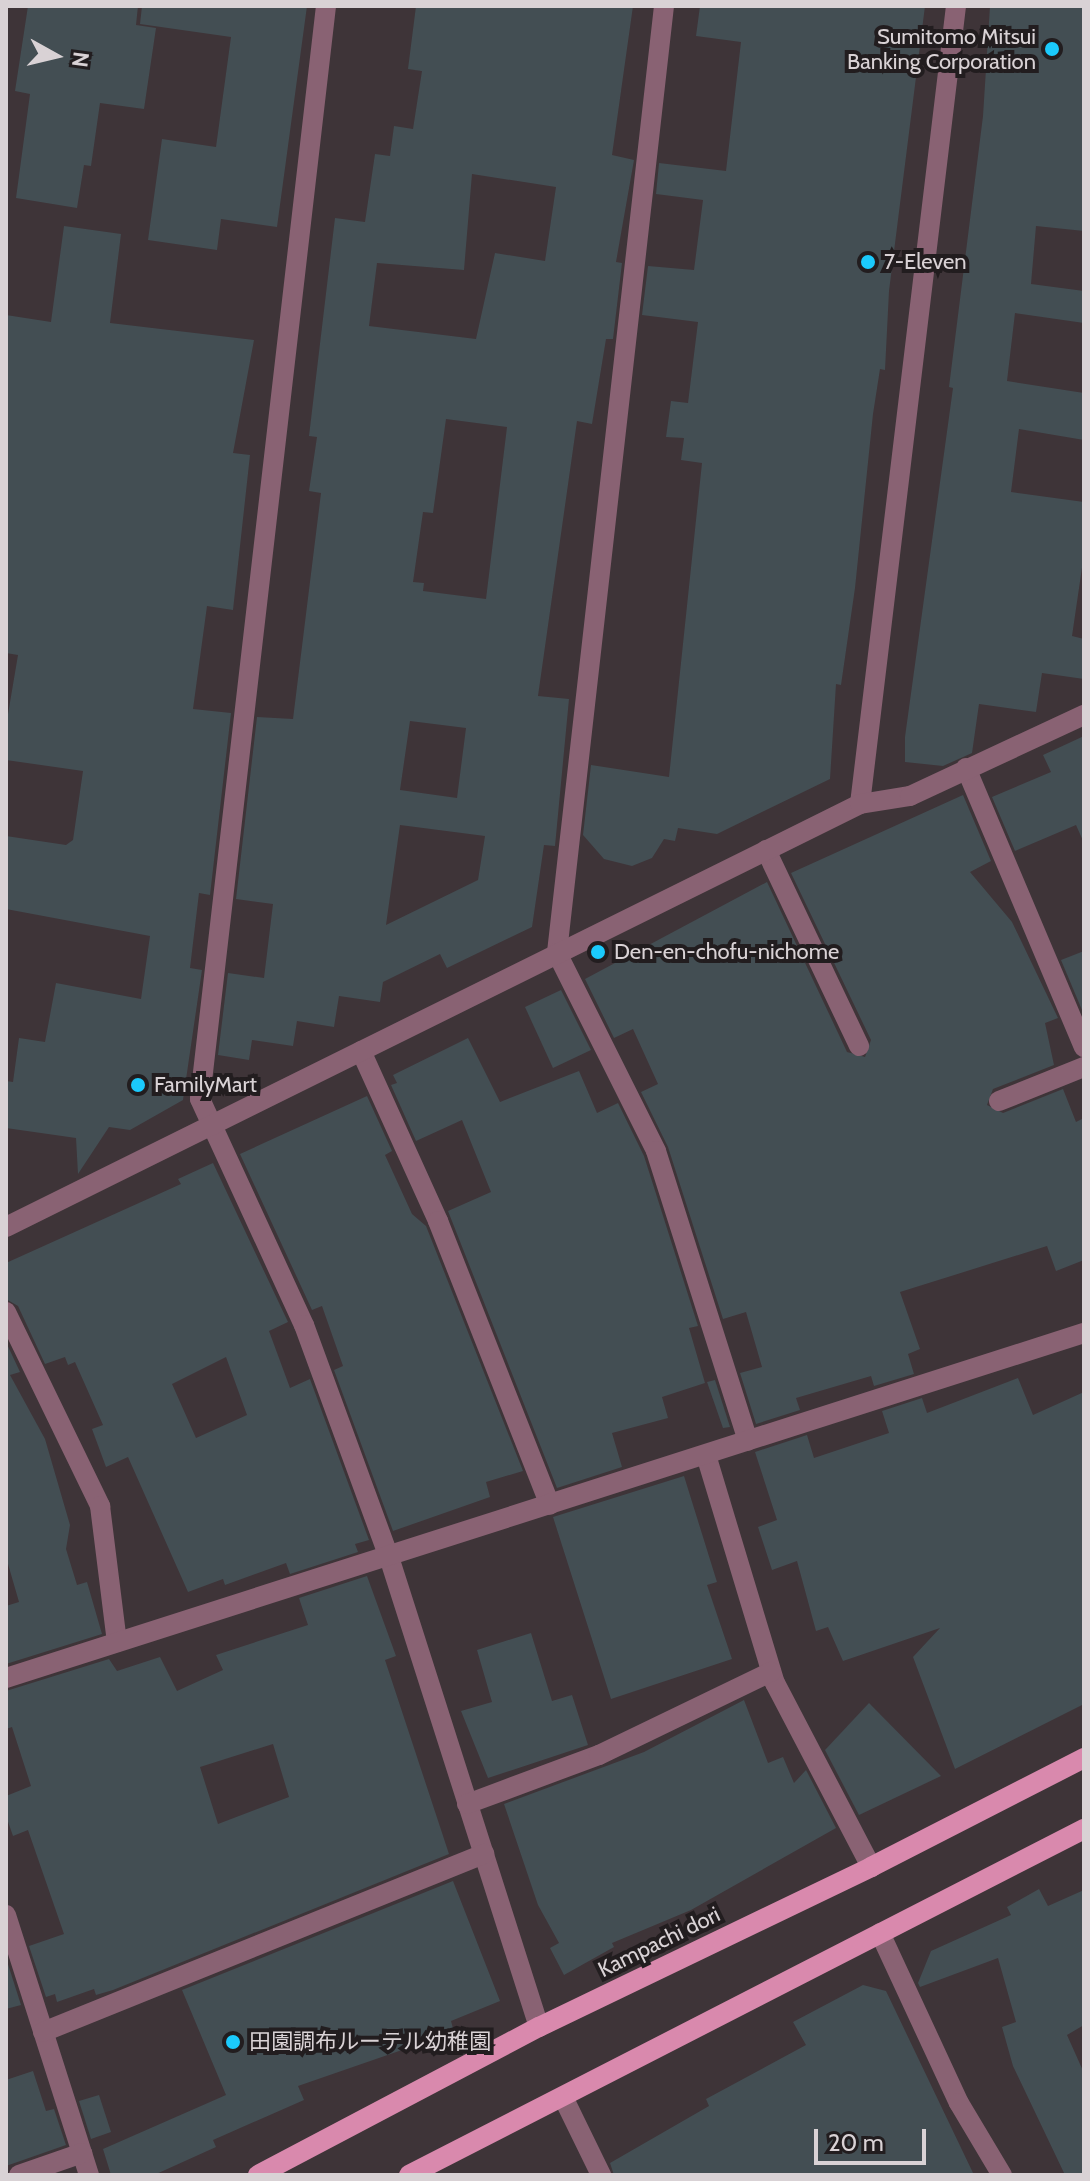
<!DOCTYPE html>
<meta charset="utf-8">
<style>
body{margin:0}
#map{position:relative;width:1090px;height:2181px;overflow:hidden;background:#3e3438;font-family:Cabin,"Noto Sans JP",sans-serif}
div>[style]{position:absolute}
.building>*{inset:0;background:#434e53}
.minor>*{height:20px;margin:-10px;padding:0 10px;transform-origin:10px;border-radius:10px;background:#896273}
.major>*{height:20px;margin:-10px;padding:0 10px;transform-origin:10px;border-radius:10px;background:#d989ad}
.dots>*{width:22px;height:22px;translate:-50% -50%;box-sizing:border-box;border:4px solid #221d1f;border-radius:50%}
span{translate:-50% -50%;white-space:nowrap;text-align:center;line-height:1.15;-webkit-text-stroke:8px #221d1f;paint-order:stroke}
.poi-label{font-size:22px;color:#d9d2d5}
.right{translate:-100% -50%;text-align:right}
.left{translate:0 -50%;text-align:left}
.street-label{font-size:22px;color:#d9d2d5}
.frame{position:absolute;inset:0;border:8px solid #d9d2d5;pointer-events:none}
.north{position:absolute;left:16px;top:16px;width:80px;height:80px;-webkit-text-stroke:6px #221d1f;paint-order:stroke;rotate:98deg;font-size:22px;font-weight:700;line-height:32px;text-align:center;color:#d9d2d5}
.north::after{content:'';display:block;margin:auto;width:28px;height:36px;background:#d9d2d5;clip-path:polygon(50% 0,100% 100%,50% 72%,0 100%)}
.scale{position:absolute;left:814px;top:2129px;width:112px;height:36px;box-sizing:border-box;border:4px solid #d9d2d5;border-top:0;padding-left:10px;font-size:24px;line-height:28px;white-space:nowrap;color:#d9d2d5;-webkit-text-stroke:6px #221d1f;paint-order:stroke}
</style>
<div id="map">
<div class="building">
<div style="clip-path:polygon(28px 6px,138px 6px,136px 25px,156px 28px,144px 109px,100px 103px,91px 166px,84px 165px,77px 208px,16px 198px,30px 94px,15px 91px)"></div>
<div style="clip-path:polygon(142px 6px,307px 6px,277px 227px,221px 219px,217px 250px,148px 240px,162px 139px,216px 147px,231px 37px,140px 24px)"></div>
<div style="clip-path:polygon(evenodd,416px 6px,633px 6px,612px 155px,634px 160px,616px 262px,622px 263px,613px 339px,606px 339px,592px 424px,577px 421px,538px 696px,569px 699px,555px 846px,544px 845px,532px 927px,447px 968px,440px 954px,383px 982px,380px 1002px,339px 996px,334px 1027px,297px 1021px,293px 1046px,252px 1040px,249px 1060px,218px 1055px,228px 973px,264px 978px,273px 904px,236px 899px,257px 717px,293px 719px,321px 493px,309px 491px,317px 437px,309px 436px,335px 218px,365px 222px,375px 154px,390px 156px,394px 126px,413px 129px,422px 71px,408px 69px,416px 6px,472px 174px,556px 187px,545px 261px,495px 253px,476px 339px,369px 326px,377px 263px,464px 270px,472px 174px,416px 6px,446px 419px,507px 427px,486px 599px,423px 591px,424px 583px,413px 582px,423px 512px,433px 513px,446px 419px,416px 6px,410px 721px,466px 728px,457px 798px,400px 790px,410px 721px,416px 6px,400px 825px,485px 836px,478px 880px,386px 925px,400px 825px)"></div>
<div style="clip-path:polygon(700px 6px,925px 6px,889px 291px,885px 370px,880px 369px,873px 414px,855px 588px,841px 685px,836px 684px,830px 779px,717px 834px,678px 828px,675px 841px,664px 839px,652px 858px,632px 866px,604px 859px,583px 835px,591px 765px,669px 777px,702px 463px,681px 460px,684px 438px,666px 437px,671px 401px,688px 403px,698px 322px,642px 315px,648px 266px,694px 270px,703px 200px,656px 194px,659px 163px,726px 171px,741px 42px,696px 36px)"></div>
<div style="clip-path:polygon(990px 6px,1084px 6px,1084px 231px,1036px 226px,1031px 284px,1084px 291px,1084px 323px,1015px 313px,1007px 381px,1084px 393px,1084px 440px,1019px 429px,1011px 492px,1084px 502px,1084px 554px,1072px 636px,1084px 639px,1084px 679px,1042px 673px,1036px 712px,979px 704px,972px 753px,943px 766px,905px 762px,905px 737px,953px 388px,949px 387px,983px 116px)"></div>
<div style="clip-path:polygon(64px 226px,121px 234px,110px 323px,254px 340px,233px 453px,250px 455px,233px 610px,207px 606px,193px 709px,231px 713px,210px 895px,199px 893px,190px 968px,202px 970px,183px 1100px,130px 1130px,109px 1127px,78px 1174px,76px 1138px,6px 1128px,6px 1081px,13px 1082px,19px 1038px,45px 1042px,56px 983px,141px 999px,150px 936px,6px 909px,6px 836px,66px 845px,73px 840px,83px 771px,6px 760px,6px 726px,18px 655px,6px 653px,6px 315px,51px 322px)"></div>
<div style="clip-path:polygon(1084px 736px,1084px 843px,1076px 825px,1015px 851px,992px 797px,1051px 772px,1043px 755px)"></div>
<div style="clip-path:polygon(963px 795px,991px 861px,970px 872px,1012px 922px,1058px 1018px,1045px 1023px,1054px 1065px,993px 1089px,987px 1105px,1003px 1113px,1063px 1089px,1076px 1122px,1084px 1118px,1084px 1260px,1056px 1271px,1047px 1246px,900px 1292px,920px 1349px,908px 1354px,914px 1374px,874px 1386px,871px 1376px,796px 1398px,800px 1410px,756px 1424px,740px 1373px,762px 1367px,746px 1312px,723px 1319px,668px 1147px,641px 1092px,658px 1084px,633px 1029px,614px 1038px,585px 979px,767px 882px,847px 1052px,865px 1057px,871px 1040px,791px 873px)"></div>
<div style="clip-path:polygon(1084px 951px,1084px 1009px,1082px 1010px,1061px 960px)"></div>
<div style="clip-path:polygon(561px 990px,591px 1050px,553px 1068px,525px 1007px)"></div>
<div style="clip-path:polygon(468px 1038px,500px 1102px,579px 1071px,597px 1113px,618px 1103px,644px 1156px,698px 1326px,689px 1328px,705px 1383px,662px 1397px,668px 1418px,612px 1433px,622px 1467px,557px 1488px,448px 1211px,491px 1192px,462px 1120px,416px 1141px,391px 1085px,397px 1083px,393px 1075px)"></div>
<div style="clip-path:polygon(367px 1096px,392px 1151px,385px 1155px,412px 1214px,426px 1226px,523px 1471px,486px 1482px,490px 1497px,393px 1531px,334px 1370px,343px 1366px,322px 1306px,312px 1310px,240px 1154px)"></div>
<div style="clip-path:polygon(evenodd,213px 1163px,288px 1322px,269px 1331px,290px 1388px,310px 1379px,369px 1540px,355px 1544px,358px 1552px,290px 1574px,286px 1563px,225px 1585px,223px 1579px,188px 1592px,128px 1457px,106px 1467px,92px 1429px,103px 1425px,75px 1362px,68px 1365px,65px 1357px,45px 1364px,18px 1306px,6px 1299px,6px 1263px,181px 1184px,178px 1179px,213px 1163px,226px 1357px,247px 1415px,196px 1438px,172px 1384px,226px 1357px)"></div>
<div style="clip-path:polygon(6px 1342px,20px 1372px,10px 1375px,45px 1439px,70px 1525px,66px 1549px,77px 1585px,87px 1582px,102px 1634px,6px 1664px,6px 1606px,19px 1602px,6px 1557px)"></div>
<div style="clip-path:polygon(1018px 1378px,1033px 1415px,1084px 1392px,1084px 1704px,955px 1769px,913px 1657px,940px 1628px,843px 1661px,828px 1627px,816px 1631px,797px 1561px,772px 1570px,758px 1527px,777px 1520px,755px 1452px,807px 1435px,814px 1458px,889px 1433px,882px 1411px,922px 1398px,927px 1413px)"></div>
<div style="clip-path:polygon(715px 1380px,730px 1427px,723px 1428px,707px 1382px)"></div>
<div style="clip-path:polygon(684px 1476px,717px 1582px,707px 1585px,732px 1659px,611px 1699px,553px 1517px)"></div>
<div style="clip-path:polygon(evenodd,367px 1576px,396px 1656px,385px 1660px,449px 1854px,113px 1990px,96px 1995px,94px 1989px,57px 2002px,55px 1994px,46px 1997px,29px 1946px,64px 1934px,28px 1830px,13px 1836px,6px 1816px,6px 1796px,31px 1786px,12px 1727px,6px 1729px,6px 1691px,109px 1659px,117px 1671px,160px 1657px,177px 1691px,223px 1670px,216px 1655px,308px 1625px,299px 1598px,367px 1576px,273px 1744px,289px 1797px,218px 1824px,200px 1767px,273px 1744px)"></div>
<div style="clip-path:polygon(531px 1633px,552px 1701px,572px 1695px,588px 1745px,488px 1778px,461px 1711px,492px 1702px,477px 1650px)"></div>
<div style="clip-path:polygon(744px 1700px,768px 1763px,783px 1757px,794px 1783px,806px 1770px,836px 1828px,691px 1910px,612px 1943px,614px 1947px,564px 1975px,550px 1948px,559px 1943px,538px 1905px,504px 1804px,644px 1752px)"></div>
<div style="clip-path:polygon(869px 1703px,941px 1776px,859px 1815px,825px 1750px)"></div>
<div style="clip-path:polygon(453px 1881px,500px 2001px,451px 2021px,454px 2032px,298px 2086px,304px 2100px,213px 2140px,216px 2147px,154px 2175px,111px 2175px,103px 2149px,226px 2095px,182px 1990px)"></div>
<div style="clip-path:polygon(1039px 1889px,1048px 1906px,1084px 1890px,1084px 2025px,1067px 2035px,1084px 2073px,1084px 2175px,1065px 2175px,1013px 2066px,1002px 2027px,1016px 2022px,998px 1958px,920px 1987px,918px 1983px,931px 1951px,1011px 1915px,1007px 1907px)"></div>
<div style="clip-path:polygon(6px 1958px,21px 2005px,6px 2009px)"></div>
<div style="clip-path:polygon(863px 1985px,886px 1991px,974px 2175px,614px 2175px,610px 2163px,709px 2106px,706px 2099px,806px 2045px,793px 2022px)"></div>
<div style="clip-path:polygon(33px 2071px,46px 2111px,54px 2109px,66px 2145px,6px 2166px,6px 2080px)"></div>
<div style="clip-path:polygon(99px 2095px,111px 2132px,91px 2139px,79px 2101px)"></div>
</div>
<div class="minor">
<div style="left:326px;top:6px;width:1100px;rotate:96.58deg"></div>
<div style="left:200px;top:1099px;width:249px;rotate:65.3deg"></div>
<div style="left:304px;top:1325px;width:247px;rotate:69.9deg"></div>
<div style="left:389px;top:1557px;width:493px;rotate:72.3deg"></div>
<div style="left:664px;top:6px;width:953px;rotate:96.45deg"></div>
<div style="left:557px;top:953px;width:221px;rotate:63.4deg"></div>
<div style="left:656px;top:1151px;width:304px;rotate:72.4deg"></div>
<div style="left:966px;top:768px;width:303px;rotate:67.1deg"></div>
<div style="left:860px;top:804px;width:804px;rotate:-83.14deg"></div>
<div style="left:766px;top:850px;width:217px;rotate:64.6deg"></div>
<div style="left:361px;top:1051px;width:187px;rotate:65.6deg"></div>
<div style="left:438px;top:1221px;width:305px;rotate:68.5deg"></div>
<div style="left:999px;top:1101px;width:92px;rotate:-21.8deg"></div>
<div style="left:6px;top:1227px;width:953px;rotate:-26.35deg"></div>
<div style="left:860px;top:804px;width:51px;rotate:-9.1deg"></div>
<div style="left:910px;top:796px;width:192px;rotate:-25deg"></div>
<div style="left:6px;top:1312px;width:216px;rotate:64.1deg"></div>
<div style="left:100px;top:1506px;width:137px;rotate:82.9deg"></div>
<div style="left:706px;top:1455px;width:238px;rotate:73.2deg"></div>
<div style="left:775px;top:1683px;width:208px;rotate:62.4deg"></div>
<div style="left:6px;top:1678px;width:1132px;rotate:-17.75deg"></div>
<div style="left:467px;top:1804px;width:141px;rotate:-20.4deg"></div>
<div style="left:599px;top:1755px;width:191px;rotate:-25.8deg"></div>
<div style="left:6px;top:1915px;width:273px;rotate:72.3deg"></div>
<div style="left:880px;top:1933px;width:187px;rotate:65.1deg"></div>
<div style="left:959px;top:2103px;width:84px;rotate:59.2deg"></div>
<div style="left:43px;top:2032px;width:476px;rotate:-22deg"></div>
<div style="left:563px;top:2097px;width:87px;rotate:64deg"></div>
<div style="left:19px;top:2175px;width:67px;rotate:-19.2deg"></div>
</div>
<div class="major">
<div style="left:258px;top:2175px;width:318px;rotate:-27.8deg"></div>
<div style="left:539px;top:2027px;width:369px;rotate:-25.7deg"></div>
<div style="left:871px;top:1867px;width:239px;rotate:-27.1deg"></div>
<div style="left:409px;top:2175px;width:759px;rotate:-27.14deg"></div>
</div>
<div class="dots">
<div style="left:1052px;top:49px;background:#1bcafc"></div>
<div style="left:868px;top:262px;background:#1bcafc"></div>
<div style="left:598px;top:952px;background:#1bcafc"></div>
<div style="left:138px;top:1085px;background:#1bcafc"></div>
<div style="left:233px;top:2042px;background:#1bcafc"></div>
</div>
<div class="poi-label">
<span class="right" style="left:1036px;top:49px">Sumitomo Mitsui<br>Banking Corporation</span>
<span class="left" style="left:884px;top:262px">7-Eleven</span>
<span class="left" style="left:614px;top:952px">Den-en-chofu-nichome</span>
<span class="left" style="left:154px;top:1085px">FamilyMart</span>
<span class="left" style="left:249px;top:2042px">田園調布ルーテル幼稚園</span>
</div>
<div class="street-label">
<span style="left:659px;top:1942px;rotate:-26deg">Kampachi dori</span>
</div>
<div class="frame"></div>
<div class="north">N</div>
<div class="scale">20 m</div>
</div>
